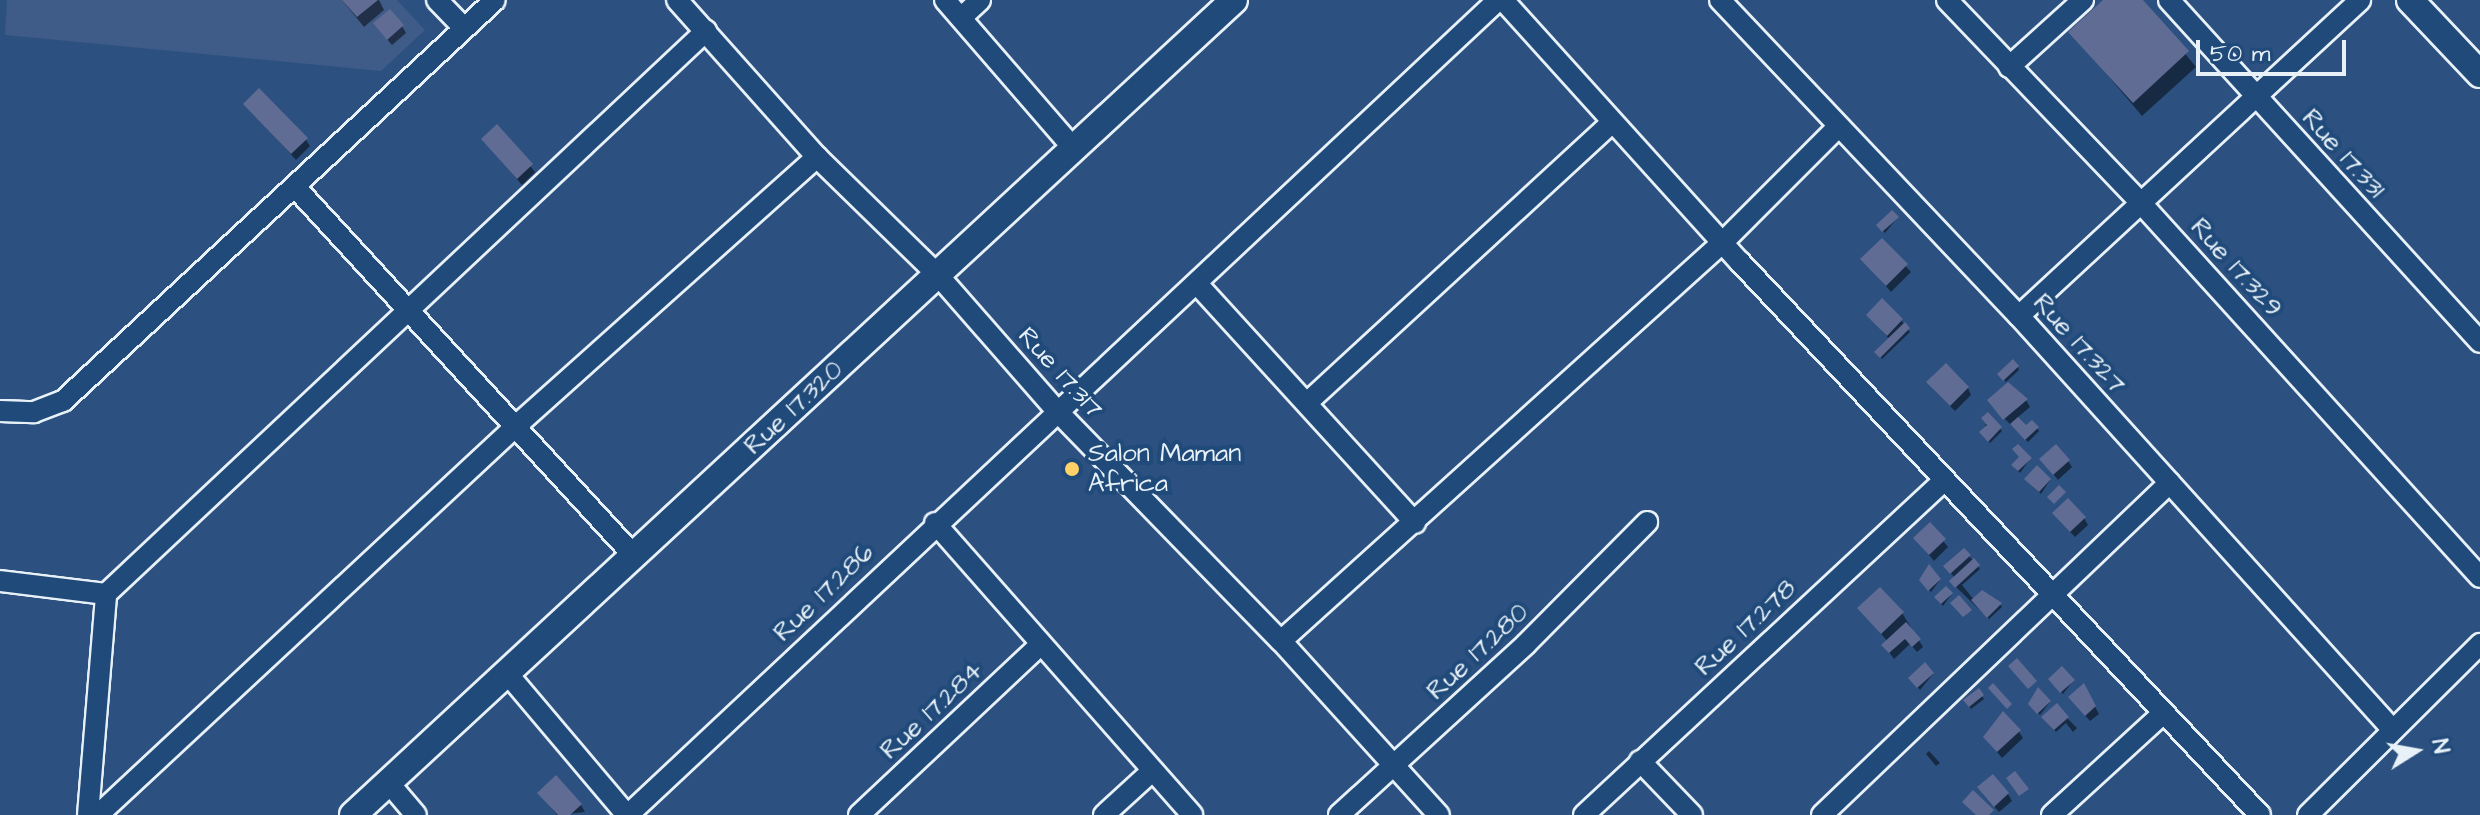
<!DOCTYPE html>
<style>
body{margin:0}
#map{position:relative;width:2480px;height:815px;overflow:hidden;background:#2c507f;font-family:"Architects Daughter",sans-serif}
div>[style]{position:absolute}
.built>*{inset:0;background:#3f5b88}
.shadow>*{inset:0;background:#0007}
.building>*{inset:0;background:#616c95}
.roads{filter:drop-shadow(2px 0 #e8f1f8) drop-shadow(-2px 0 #e8f1f8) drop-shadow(0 2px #e8f1f8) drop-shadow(0 -2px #e8f1f8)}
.minor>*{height:20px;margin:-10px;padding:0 10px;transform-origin:10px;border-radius:10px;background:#1f4a7a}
.tertiary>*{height:26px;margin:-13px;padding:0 13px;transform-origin:13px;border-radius:13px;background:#1f4a7a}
.dots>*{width:22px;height:22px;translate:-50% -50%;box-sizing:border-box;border:4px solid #1f4a7a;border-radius:50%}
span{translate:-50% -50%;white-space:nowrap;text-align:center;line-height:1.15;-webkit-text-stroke:8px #1f4a7a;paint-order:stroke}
.street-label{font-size:26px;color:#e8f1f8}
.poi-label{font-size:26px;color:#e8f1f8}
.left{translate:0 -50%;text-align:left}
.north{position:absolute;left:2376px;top:711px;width:80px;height:80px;-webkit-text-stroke:6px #1f4a7a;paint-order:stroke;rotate:79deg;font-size:22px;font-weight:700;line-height:32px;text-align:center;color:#e8f1f8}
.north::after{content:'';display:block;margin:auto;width:28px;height:36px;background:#e8f1f8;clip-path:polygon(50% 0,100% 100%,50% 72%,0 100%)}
.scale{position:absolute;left:2196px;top:40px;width:150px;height:36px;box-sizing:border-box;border:4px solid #e8f1f8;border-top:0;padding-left:10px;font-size:24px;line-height:28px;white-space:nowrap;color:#e8f1f8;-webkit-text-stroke:6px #1f4a7a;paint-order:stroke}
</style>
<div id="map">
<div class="built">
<div style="clip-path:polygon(7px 0,397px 0,425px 30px,381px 71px,5px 35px)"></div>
</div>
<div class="shadow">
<div style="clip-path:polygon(342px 0,379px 0,384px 10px,364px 27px)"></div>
<div style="clip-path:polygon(2106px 0,2141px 0,2196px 67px,2142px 116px,2071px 32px)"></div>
<div style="clip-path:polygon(402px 26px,406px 33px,392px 45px,379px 30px)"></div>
<div style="clip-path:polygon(245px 104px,306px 140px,310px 146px,296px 160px)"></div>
<div style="clip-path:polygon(497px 127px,535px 172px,522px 185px,483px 140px)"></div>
<div style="clip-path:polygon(1897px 218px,1885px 233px,1880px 228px)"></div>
<div style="clip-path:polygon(1882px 241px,1911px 272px,1891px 292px,1863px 260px)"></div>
<div style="clip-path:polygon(1868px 315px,1901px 320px,1910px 332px,1882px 359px,1878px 355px,1890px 340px)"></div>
<div style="clip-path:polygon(2018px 367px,2019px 370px,2006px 382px,2001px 377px)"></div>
<div style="clip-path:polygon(1968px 388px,1971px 395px,1955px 411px,1933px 389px)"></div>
<div style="clip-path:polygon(2026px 400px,2030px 407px,2017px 418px,2026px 428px,2032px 422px,2039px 431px,2028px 442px,1993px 407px)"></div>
<div style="clip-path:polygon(1988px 415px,2002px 431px,1990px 443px,1983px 436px)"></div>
<div style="clip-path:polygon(2030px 459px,2020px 473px,2015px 468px)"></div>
<div style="clip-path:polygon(2042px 460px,2068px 461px,2072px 467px,2058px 480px)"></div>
<div style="clip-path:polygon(2050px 480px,2041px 494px,2028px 482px)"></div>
<div style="clip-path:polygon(2084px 518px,2088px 525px,2075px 537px,2059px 520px)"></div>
<div style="clip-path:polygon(1930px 525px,1948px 547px,1934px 561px,1915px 538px)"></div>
<div style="clip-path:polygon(1969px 556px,1980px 569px,1962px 585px,1974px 600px,1991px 603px,1996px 599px,2002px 607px,1989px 619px,1953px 584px,1955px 578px,1947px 569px)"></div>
<div style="clip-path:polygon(1940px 580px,1931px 592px,1923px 583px)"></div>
<div style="clip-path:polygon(1951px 595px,1943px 606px,1938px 600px)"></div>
<div style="clip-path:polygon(1860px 609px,1902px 613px,1923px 647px,1917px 652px,1910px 644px,1894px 659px,1884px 645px,1888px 642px)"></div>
<div style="clip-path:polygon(1933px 674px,1920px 690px,1912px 681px)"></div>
<div style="clip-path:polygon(2073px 681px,2063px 694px,2052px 682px)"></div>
<div style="clip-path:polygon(2084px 686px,2099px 714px,2090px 721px,2075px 704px)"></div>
<div style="clip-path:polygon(1978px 691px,1984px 699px,1971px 709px,1966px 701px)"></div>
<div style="clip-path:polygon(2050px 702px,2040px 715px,2032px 707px)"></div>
<div style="clip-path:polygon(2067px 718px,2077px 728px,2073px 732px,2066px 723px,2056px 732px,2046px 720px)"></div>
<div style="clip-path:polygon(2019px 732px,2023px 738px,2002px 758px,1985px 737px)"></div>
<div style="clip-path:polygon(1929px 751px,1940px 763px,1936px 766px,1926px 754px)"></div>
<div style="clip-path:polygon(540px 794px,581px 805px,585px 812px,557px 815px)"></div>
<div style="clip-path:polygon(1983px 794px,2008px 794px,2012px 801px,1999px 812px)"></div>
</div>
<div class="building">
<div style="clip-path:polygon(342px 0,378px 0,357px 17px)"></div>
<div style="clip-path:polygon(2103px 0,2143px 0,2189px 51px,2133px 103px,2068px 32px)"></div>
<div style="clip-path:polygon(390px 9px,404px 25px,387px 40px,373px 23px)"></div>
<div style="clip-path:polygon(259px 88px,308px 138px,291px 154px,243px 104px)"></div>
<div style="clip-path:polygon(497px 124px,533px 164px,517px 179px,481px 139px)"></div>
<div style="clip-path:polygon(1892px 210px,1899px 217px,1882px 232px,1876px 225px)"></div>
<div style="clip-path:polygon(1882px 238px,1908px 264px,1886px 286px,1860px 259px)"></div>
<div style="clip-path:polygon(1882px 298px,1903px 319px,1887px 336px,1866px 315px)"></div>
<div style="clip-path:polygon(1905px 322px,1910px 328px,1880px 358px,1874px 352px)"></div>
<div style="clip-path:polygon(2013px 359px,2019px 366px,2003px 381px,1997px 374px)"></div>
<div style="clip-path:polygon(1946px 363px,1969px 387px,1950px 406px,1926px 382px)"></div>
<div style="clip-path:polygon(2008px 382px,2028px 399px,2003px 420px,1987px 400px)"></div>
<div style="clip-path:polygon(1988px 412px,2002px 427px,1988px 442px,1979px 432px,1987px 425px,1981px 418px)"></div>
<div style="clip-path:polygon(2018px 417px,2026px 425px,2032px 420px,2039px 427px,2025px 440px,2010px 424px)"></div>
<div style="clip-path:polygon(2018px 444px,2032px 458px,2018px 471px,2011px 465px,2019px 457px,2012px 449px)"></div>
<div style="clip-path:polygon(2056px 444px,2070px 460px,2053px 475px,2039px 459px)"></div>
<div style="clip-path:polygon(2037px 465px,2051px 479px,2039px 492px,2024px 479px)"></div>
<div style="clip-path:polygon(2059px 485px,2066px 492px,2054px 504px,2047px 497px)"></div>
<div style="clip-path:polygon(2068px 498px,2086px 517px,2070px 532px,2052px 513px)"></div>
<div style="clip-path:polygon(1930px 522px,1946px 539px,1929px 555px,1913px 538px)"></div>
<div style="clip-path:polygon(1964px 548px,1971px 555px,1950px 574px,1943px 566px)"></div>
<div style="clip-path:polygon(1974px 558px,1980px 565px,1955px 588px,1949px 581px)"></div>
<div style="clip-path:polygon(1929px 564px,1941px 579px,1928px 591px,1919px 580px)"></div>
<div style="clip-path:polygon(1946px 586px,1953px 593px,1941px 604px,1934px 597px)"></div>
<div style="clip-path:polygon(1880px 587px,1904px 612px,1881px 634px,1857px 608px)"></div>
<div style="clip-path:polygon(1982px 590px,2002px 603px,1987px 618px,1971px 600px)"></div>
<div style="clip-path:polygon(1959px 595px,1972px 610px,1963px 617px,1950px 603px)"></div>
<div style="clip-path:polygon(1906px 622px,1921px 639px,1912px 647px,1905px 639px,1889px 653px,1881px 645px)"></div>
<div style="clip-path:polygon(2017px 658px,2037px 681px,2028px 689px,2008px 666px)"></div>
<div style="clip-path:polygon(1925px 662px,1934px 673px,1917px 688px,1908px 678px)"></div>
<div style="clip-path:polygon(2062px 666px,2075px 680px,2060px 693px,2048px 679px)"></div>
<div style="clip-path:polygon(1993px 683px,2012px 704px,2007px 709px,1988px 688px)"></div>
<div style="clip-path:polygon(2084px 683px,2096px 706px,2085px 716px,2068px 697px)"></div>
<div style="clip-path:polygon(2038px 687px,2051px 701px,2037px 714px,2028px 704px)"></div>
<div style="clip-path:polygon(1979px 688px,1984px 695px,1969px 707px,1963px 700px)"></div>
<div style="clip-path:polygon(2057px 703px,2069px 717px,2054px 730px,2041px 717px)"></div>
<div style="clip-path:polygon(2003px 711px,2021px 730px,1997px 752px,1983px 737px)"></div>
<div style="clip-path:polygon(2015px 771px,2029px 789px,2019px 796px,2006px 778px)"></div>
<div style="clip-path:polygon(1993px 774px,2009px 793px,1994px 807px,1977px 787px)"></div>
<div style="clip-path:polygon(556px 775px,582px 804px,570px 815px,558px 815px,537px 793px)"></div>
<div style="clip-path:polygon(1973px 790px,1994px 810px,1989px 815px,1976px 815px,1962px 802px)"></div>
</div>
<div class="roads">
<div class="minor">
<div style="left:437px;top:0;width:39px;rotate:46deg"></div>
<div style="left:677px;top:0;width:210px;rotate:48.3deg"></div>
<div style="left:817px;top:157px;width:168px;rotate:44.3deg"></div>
<div style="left:937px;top:274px;width:181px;rotate:48.8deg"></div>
<div style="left:1056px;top:410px;width:322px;rotate:45.8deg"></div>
<div style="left:1281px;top:641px;width:235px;rotate:47.8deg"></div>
<div style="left:945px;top:0;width:196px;rotate:49.1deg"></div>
<div style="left:1503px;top:0;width:353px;rotate:47.9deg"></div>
<div style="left:1740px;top:262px;width:759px;rotate:46.76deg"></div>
<div style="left:1720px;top:0;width:435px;rotate:46.6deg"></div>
<div style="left:2019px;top:316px;width:558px;rotate:47.91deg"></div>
<div style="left:1947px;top:0;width:279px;rotate:46.3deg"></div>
<div style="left:2140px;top:202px;width:506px;rotate:47.8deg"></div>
<div style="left:2169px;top:0;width:462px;rotate:47.7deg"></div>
<div style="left:961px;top:18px;width:26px;rotate:-43deg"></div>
<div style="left:2009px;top:67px;width:100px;rotate:-42.2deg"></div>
<div style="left:295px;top:187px;width:502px;rotate:47.42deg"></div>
<div style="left:1198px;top:285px;width:322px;rotate:47.6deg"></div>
<div style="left:2019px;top:316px;width:465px;rotate:-42.8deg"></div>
<div style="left:1308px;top:402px;width:413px;rotate:-42.6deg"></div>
<div style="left:0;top:411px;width:34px;rotate:2deg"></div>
<div style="left:34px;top:412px;width:31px;rotate:-21deg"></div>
<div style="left:63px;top:401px;width:589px;rotate:-42.87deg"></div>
<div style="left:935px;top:523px;width:389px;rotate:48.6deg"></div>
<div style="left:0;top:581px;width:107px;rotate:7deg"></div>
<div style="left:1281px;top:641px;width:594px;rotate:-42.07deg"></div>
<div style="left:1722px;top:243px;width:163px;rotate:-45deg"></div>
<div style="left:506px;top:672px;width:187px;rotate:49.8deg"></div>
<div style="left:1640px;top:761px;width:75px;rotate:46.1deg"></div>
<div style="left:388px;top:782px;width:43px;rotate:49.7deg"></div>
<div style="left:88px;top:815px;width:222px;rotate:-85.3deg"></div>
<div style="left:106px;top:594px;width:823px;rotate:-43.18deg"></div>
<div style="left:98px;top:815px;width:571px;rotate:-42.94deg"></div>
<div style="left:516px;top:426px;width:404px;rotate:-41.8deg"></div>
<div style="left:628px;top:815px;width:1192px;rotate:-43.13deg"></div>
<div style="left:859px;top:815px;width:248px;rotate:-43.2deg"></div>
<div style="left:1104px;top:815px;width:65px;rotate:-42.5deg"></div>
<div style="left:1339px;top:815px;width:253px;rotate:-42.4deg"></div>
<div style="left:1526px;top:644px;width:172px;rotate:-45.2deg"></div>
<div style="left:1584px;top:815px;width:492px;rotate:-42.9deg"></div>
<div style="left:1822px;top:815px;width:481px;rotate:-43.7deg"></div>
<div style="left:2052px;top:815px;width:148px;rotate:-42.5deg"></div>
<div style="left:2308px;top:815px;width:243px;rotate:-44.8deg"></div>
</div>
<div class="tertiary">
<div style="left:2410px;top:0;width:102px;rotate:46.6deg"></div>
<div style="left:353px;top:815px;width:1200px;rotate:-42.77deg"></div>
</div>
</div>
<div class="dots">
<div style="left:1072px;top:469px;background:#ffd166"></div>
</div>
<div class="street-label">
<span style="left:2343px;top:154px;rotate:48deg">Rue 17.331</span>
<span style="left:2236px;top:268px;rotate:48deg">Rue 17.329</span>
<span style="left:2079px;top:344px;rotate:48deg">Rue 17.327</span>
<span style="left:1060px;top:373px;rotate:48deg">Rue 17.317</span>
<span style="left:794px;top:408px;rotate:-43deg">Rue 17.320</span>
<span style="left:824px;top:593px;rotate:-44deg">Rue 17.286</span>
<span style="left:1746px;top:628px;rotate:-43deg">Rue 17.278</span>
<span style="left:1478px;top:652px;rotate:-43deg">Rue 17.280</span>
<span style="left:932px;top:711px;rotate:-43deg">Rue 17.284</span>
</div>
<div class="poi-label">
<span class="left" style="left:1088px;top:469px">Salon Maman<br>Africa</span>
</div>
<div class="north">N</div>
<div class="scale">50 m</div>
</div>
